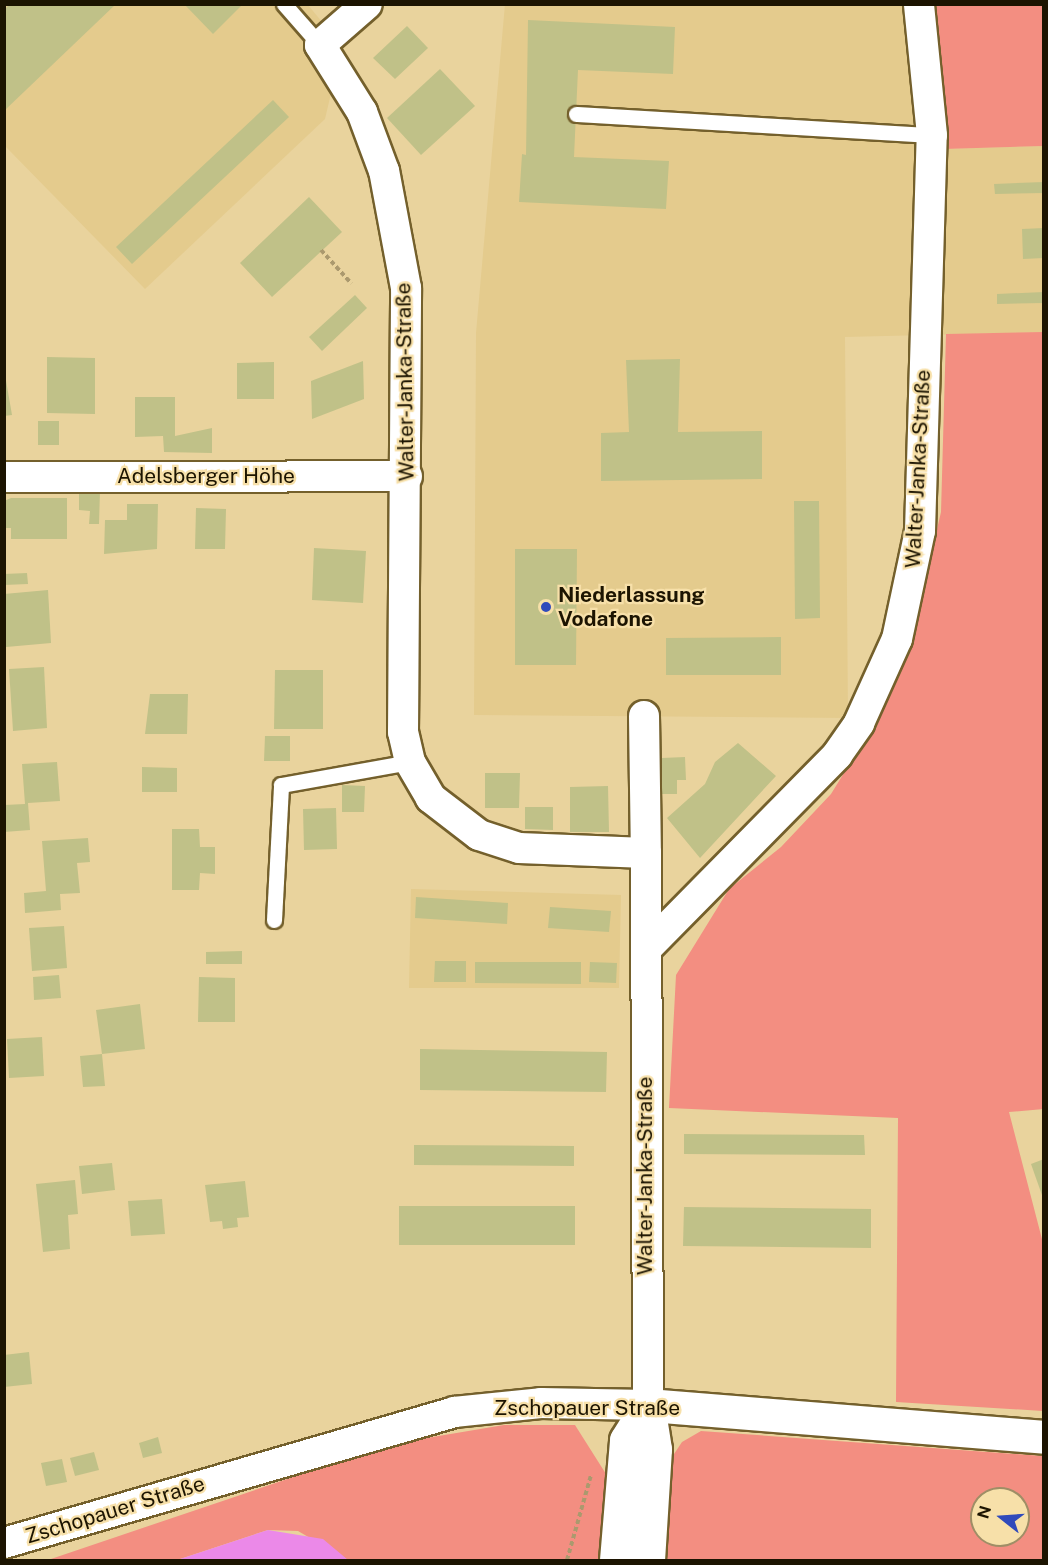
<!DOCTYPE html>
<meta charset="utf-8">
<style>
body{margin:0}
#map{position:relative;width:1048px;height:1565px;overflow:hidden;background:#e9d39d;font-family:"Public Sans",sans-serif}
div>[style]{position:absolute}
.built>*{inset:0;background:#e4cb8d}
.green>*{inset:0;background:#f38e81}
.water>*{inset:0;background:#eb89e8}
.building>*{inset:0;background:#c0c188}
.path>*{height:4px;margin-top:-2px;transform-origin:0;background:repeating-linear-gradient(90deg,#ab996e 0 4.5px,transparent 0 7.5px)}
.roads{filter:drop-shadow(2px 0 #74602c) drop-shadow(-2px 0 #74602c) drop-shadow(0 2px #74602c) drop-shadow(0 -2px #74602c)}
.lane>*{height:15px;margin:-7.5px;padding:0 7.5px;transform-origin:7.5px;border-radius:7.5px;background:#fff}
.street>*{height:30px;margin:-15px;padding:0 15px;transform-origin:15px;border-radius:15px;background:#fff}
.secondary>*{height:33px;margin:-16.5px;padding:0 16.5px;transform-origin:16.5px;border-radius:16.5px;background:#fff}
.highway>*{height:33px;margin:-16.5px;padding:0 16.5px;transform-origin:16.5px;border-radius:16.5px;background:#fff}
.dots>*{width:16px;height:16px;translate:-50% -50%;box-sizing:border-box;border:3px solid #f7e0a9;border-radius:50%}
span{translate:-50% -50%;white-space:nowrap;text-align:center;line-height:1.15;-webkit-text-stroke:4.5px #f7e0a9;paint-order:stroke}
.street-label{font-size:21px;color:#1c1401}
.poi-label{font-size:21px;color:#1c1401;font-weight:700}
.left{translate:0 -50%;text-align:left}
.frame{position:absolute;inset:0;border:6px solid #1c1401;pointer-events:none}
.north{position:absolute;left:970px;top:1487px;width:60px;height:60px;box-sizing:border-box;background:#f7e0a9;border:2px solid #9f8e66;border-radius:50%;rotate:287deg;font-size:16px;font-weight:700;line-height:24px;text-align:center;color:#1c1401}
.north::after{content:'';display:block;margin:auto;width:21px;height:27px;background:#304abb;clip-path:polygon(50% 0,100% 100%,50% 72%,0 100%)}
</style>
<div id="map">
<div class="built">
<div style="clip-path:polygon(505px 4px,932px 5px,944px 149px,1043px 146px,1043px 332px,845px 337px,848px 718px,474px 715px,476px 333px)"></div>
<div style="clip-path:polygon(4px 5px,308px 5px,342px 46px,325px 119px,145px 289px,5px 146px)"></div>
<div style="clip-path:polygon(411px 889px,621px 895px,619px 988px,409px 988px)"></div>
</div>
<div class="green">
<div style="clip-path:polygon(932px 5px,1043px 5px,1043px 146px,944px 149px)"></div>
<div style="clip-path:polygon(1043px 332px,1044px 1109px,1009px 1112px,1043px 1243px,1043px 1411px,896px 1402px,898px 1118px,669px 1108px,676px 975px,729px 889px,781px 847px,831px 794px,873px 726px,908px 654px,941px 512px,946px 334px)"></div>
<div style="clip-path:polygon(504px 1425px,575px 1425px,606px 1474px,601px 1560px,348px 1560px,298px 1531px,268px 1530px,177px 1560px,48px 1560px,391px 1444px)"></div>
<div style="clip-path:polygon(evenodd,701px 1431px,1043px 1456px,1043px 1560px,666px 1560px,672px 1457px,682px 1442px,701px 1431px,982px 1499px,1018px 1499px,1018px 1535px,982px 1535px,982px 1499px)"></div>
</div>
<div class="water">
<div style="clip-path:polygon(268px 1530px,323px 1539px,348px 1560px,177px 1560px)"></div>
</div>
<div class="building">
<div style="clip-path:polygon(10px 4px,116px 4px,4px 111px,4px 10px)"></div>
<div style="clip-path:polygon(184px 4px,243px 4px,213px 34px)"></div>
<div style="clip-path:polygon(528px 20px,675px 27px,673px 74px,578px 70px,574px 157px,669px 161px,666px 209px,519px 202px,522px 154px,526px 155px)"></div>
<div style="clip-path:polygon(407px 26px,428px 48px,395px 79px,373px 58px)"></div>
<div style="clip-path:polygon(440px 69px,475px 106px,421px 155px,387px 118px)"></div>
<div style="clip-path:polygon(273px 100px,289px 117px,132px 264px,116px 247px)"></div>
<div style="clip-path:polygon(1044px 182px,1044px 193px,995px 194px,994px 184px)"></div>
<div style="clip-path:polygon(309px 197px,342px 232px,272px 297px,240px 263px)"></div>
<div style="clip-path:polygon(1044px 228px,1044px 258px,1023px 259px,1022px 229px)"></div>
<div style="clip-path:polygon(1044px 292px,1044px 303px,997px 304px,997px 294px)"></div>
<div style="clip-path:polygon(355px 295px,367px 308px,322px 351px,309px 337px)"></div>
<div style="clip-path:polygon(47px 357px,95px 358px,95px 414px,47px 413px)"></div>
<div style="clip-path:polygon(680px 359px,678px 432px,762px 431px,762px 479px,601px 481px,601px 433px,629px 432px,626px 360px)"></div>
<div style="clip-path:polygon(363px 361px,364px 399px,312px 419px,311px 381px)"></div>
<div style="clip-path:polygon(274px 362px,274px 399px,237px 399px,237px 363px)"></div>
<div style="clip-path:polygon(4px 369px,12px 415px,4px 416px)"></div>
<div style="clip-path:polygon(135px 397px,175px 397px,175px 436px,212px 428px,212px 453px,164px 452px,163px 436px,135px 437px)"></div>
<div style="clip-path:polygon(38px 421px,59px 421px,59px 445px,38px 445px)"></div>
<div style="clip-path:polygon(79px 491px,100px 491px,99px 524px,89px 524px,90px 511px,79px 510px)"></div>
<div style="clip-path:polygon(11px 498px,67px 498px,67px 539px,11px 539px,11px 528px,4px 528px,4px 501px)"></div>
<div style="clip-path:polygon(794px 501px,819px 501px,820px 618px,795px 619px)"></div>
<div style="clip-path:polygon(127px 504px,158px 504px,157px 549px,104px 554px,105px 520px,127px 520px)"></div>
<div style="clip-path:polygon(196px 508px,226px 509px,225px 549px,195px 549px)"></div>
<div style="clip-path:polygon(314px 548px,366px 551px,363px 603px,312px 600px)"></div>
<div style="clip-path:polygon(515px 549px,577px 549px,576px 665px,515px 665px)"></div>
<div style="clip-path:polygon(27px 573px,28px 584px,4px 585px,4px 574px)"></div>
<div style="clip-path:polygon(48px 590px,51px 643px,6px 647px,4px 594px)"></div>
<div style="clip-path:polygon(781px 637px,781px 675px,666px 675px,666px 638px)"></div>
<div style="clip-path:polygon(44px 667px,47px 728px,13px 731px,9px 669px)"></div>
<div style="clip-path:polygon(275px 670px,323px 670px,323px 729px,274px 729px)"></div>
<div style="clip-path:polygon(150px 694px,188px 694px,187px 734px,145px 734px)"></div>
<div style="clip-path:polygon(265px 736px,290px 736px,290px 761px,264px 761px)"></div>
<div style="clip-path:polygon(738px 743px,776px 776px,700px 858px,667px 818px,705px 784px,715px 762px)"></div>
<div style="clip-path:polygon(685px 757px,686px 780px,677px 780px,677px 794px,658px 794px,662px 758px)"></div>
<div style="clip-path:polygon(57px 762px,60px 801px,28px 803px,30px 830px,4px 832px,4px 805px,25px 804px,22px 764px)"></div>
<div style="clip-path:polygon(142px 767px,177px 768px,177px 792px,142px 792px)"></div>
<div style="clip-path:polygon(485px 773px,520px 773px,519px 808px,485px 808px)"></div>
<div style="clip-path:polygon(342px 785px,365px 786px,364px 812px,342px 812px)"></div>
<div style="clip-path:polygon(608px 786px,609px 832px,570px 832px,570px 787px)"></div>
<div style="clip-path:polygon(525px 807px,553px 807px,553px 830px,525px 829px)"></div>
<div style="clip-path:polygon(336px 808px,337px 849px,304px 850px,303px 809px)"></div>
<div style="clip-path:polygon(172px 829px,199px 829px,200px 847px,215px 847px,215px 874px,200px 873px,199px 890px,172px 890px)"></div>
<div style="clip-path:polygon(88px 838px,90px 862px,77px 863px,80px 893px,60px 894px,61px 910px,25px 913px,24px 893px,46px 891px,42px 841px)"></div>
<div style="clip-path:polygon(416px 897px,508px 903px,507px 924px,415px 918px)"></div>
<div style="clip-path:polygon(550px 907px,611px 911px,609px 932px,548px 928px)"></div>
<div style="clip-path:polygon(64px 926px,67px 968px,32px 971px,29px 928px)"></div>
<div style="clip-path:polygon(242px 951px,242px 964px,206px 964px,206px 952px)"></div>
<div style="clip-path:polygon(435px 961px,466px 961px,466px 982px,434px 982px)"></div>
<div style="clip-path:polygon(475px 962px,581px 962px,581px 984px,475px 983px)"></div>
<div style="clip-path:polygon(590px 962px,617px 963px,616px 983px,589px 982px)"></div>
<div style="clip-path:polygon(59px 975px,61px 998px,34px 1000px,33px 977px)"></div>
<div style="clip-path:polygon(199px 977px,235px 978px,235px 1022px,198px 1022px)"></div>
<div style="clip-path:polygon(140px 1004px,145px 1049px,102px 1054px,105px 1086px,83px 1087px,80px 1056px,102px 1054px,96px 1010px)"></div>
<div style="clip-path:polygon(42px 1037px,44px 1076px,9px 1078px,7px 1039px)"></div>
<div style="clip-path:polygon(420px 1049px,607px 1052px,606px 1092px,420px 1090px)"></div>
<div style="clip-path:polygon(684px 1134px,864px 1135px,865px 1155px,684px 1154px)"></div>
<div style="clip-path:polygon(414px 1145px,574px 1146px,574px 1166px,414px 1165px)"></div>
<div style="clip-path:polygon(1044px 1159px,1044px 1198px,1043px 1198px,1031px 1164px)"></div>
<div style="clip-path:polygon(112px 1163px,115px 1190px,82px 1194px,79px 1166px)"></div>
<div style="clip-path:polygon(75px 1180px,78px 1214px,68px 1215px,70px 1249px,43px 1252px,36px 1184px)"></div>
<div style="clip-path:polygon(245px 1181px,249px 1217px,237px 1218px,238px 1227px,223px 1229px,222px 1221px,210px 1222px,205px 1185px)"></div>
<div style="clip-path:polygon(162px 1199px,165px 1234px,131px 1236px,128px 1201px)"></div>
<div style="clip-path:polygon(399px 1206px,575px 1206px,575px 1245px,399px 1245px)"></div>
<div style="clip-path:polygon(684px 1207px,871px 1209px,871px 1248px,683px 1246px)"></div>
<div style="clip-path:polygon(29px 1352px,32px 1384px,4px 1387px,4px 1355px)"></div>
<div style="clip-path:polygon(158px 1437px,162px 1453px,143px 1458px,139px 1443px)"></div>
<div style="clip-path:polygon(94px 1452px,99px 1470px,75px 1476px,70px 1458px)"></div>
<div style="clip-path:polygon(62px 1459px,67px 1482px,46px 1486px,41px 1463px)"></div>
</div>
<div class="path">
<div style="left:321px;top:250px;width:45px;rotate:47.7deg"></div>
<div style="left:567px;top:1560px;width:88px;rotate:-74.2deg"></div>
</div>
<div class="roads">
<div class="lane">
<div style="left:284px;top:4px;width:55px;rotate:48.7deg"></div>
<div style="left:576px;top:114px;width:357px;rotate:3.4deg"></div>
<div style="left:274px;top:920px;width:135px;rotate:-87deg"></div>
<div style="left:281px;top:785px;width:131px;rotate:-10.1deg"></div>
</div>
<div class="street">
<div style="left:4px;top:477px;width:403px;rotate:-0.1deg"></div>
<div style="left:644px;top:716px;width:137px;rotate:89.2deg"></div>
<div style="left:647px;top:948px;width:271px;rotate:-45.4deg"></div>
<div style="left:837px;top:755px;width:39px;rotate:-55deg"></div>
<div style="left:859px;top:723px;width:92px;rotate:-65.7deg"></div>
<div style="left:897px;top:639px;width:110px;rotate:-78deg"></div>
<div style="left:920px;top:531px;width:396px;rotate:-88.3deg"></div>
<div style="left:932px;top:135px;width:132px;rotate:-95.7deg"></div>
<div style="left:4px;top:1543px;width:469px;rotate:-16.2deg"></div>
<div style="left:454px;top:1412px;width:87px;rotate:-5.9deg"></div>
<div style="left:541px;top:1403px;width:107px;rotate:1.1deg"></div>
<div style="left:648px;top:1405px;width:552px;rotate:-90.21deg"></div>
<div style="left:646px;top:853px;width:127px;rotate:-177.7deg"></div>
<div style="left:519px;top:848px;width:42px;rotate:-162deg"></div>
<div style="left:479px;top:835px;width:61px;rotate:-142.4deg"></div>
<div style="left:431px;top:798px;width:42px;rotate:-120.3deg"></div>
<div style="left:410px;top:762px;width:31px;rotate:-103deg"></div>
<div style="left:403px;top:732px;width:444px;rotate:-89.6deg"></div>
<div style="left:406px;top:288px;width:119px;rotate:-100.6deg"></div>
<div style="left:384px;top:171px;width:63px;rotate:-110.4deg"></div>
<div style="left:362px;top:112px;width:79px;rotate:-122.1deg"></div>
<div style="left:320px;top:45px;width:62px;rotate:-41.1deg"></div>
</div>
<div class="secondary">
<div style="left:648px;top:1405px;width:397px;rotate:4.6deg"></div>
</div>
<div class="highway">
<div style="left:616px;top:1560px;width:120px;rotate:-85.2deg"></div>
<div style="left:626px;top:1440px;width:41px;rotate:-57.8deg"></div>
<div style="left:648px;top:1560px;width:111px;rotate:-86.4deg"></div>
<div style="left:655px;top:1449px;width:45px;rotate:-99deg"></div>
</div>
</div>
<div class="dots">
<div style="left:546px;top:607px;background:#304abb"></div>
</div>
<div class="street-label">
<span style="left:405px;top:382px;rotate:-91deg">Walter-Janka-Straße</span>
<span style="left:918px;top:469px;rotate:-87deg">Walter-Janka-Straße</span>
<span style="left:206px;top:476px">Adelsberger Höhe</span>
<span style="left:645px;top:1176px;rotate:-90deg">Walter-Janka-Straße</span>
<span style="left:587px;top:1408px">Zschopauer Straße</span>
<span style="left:115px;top:1510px;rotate:-17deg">Zschopauer Straße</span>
</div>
<div class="poi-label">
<span class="left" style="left:558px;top:607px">Niederlassung<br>Vodafone</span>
</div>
<div class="frame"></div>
<div class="north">N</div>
</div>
